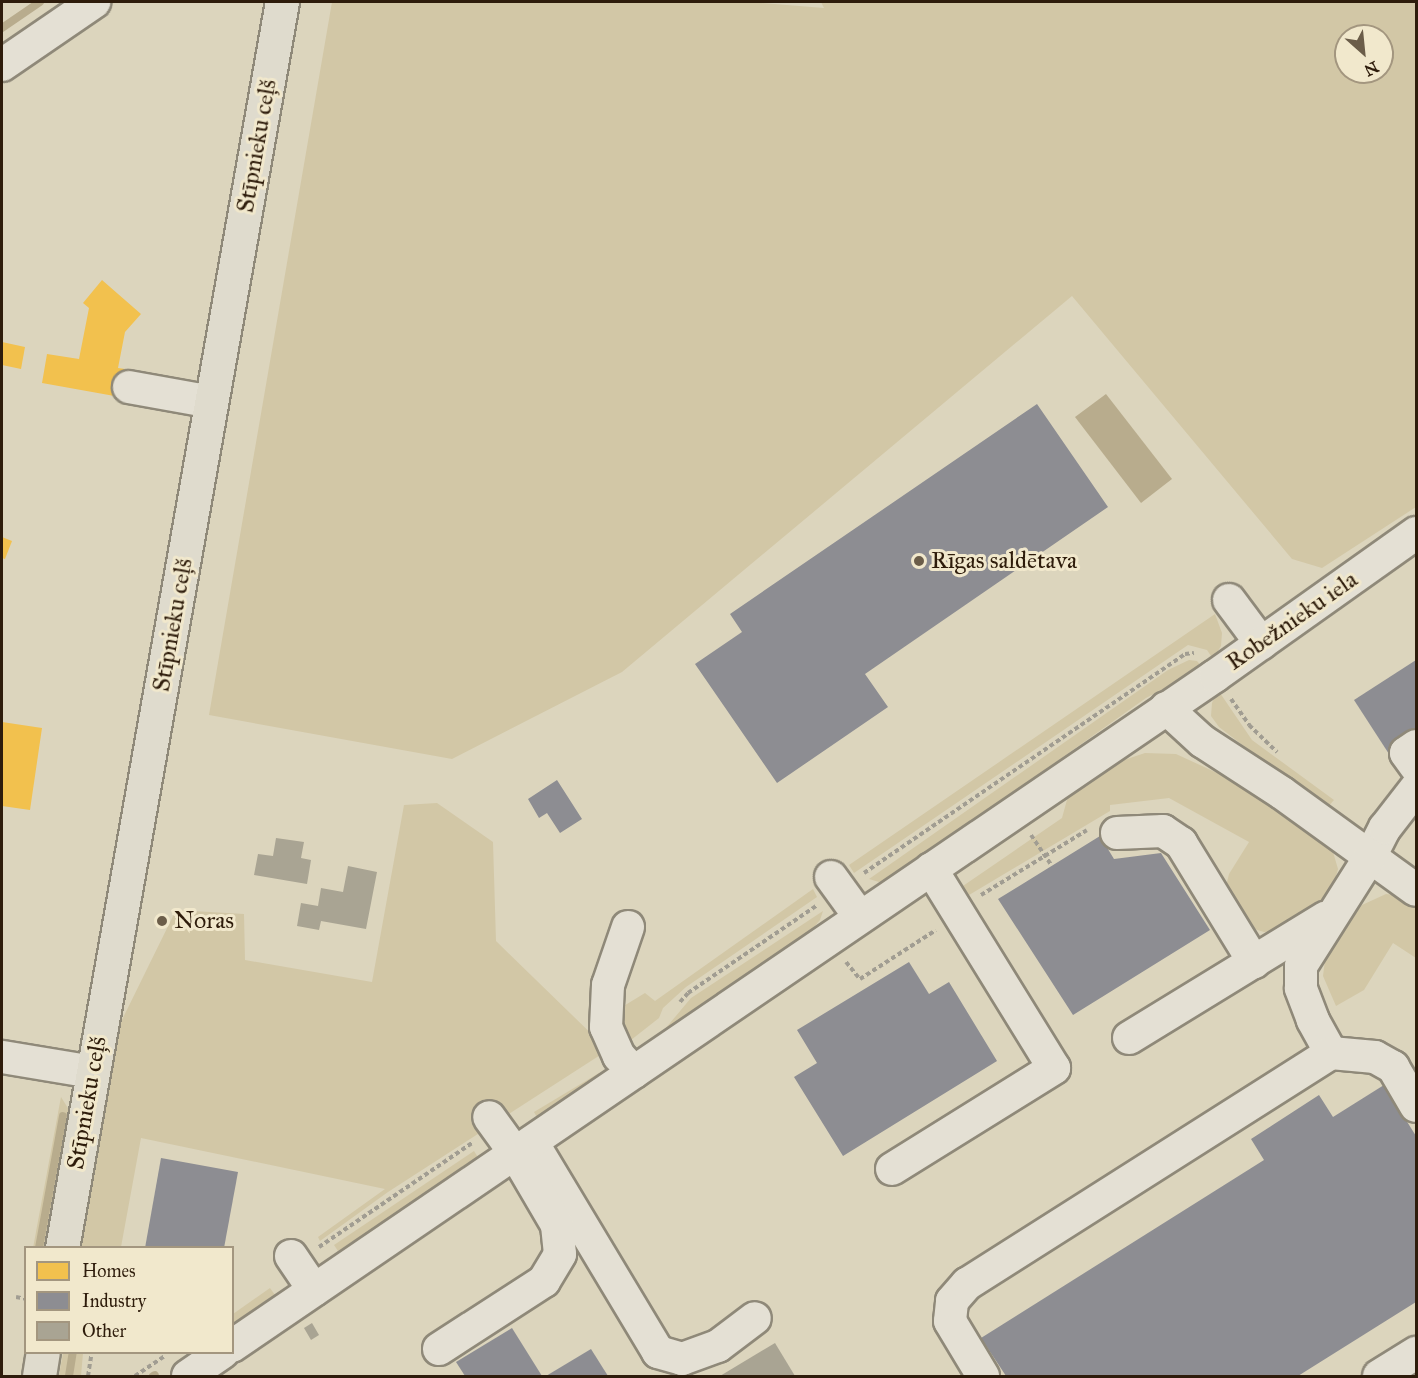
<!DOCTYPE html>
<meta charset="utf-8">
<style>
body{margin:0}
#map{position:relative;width:1418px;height:1378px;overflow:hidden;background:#dcd5bd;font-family:"IM FELL Great Primer",serif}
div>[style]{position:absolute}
.green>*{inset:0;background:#d2c7a6}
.water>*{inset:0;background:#b8ac8d}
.homes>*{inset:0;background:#f2c14e}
.industry>*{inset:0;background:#8d8d92}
.stream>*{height:8px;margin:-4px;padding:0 4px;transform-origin:4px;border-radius:4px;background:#b8ac8d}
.building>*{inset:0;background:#a9a493}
.path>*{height:4px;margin-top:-2px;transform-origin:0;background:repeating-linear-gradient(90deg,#a19d92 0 4.5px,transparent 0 7.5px)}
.roads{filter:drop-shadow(2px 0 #8f8979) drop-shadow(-2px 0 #8f8979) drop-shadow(0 2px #8f8979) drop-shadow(0 -2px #8f8979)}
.minor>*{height:32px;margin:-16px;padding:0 16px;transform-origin:16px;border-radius:16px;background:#e4e0d4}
.major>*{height:33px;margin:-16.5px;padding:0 16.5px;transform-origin:16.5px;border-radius:16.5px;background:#dfdbcd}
.dots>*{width:16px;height:16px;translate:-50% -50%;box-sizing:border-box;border:3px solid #f1e8cc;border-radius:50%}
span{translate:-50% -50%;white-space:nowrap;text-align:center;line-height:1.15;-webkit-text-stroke:6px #f1e8cc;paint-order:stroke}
.street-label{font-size:24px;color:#2e1c0b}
.poi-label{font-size:24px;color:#2e1c0b}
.left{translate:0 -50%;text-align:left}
.frame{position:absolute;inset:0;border:3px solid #2e1c0b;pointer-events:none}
.legend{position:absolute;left:24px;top:1246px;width:210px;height:108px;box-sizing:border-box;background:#f1e8cc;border:2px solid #a3967f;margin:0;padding:8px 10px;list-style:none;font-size:18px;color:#2e1c0b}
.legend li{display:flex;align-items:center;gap:12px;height:30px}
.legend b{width:30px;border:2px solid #a3967f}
.north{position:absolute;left:1334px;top:24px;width:60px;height:60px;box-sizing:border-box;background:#f1e8cc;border:2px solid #a3967f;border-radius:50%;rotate:153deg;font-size:16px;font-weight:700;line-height:24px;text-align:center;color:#2e1c0b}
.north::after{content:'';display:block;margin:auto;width:21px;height:27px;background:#6b5d49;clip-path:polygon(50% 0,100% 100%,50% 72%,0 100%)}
</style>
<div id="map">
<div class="green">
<div style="clip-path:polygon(evenodd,332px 2px,750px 2px,824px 8px,821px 2px,1416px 2px,1416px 507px,1322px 568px,1292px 559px,1072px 296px,622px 672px,452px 759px,209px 715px,332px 2px,1346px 36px,1382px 36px,1382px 72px,1346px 72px,1346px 36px)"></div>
<div style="clip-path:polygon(1215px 614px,1222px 633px,1221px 646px,1213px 659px,1207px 650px,1188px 645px,854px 873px,849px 865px)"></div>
<div style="clip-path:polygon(1189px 660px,1197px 661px,1203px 668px,1146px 698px,891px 879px,879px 882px,869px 879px,1168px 670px)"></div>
<div style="clip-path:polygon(1220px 693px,1252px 740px,1334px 800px,1326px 809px,1219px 727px,1211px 716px,1212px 703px,1215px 696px)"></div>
<div style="clip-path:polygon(1145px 753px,1176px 754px,1239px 783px,1331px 845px,1338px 869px,1334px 884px,1326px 899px,1277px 931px,1264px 932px,1251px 928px,1226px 886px,1229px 874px,1249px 842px,1169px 798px,1110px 805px,1110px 811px,964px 898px,960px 888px,1062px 818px,1070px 789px,1106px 766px)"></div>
<div style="clip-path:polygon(437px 803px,493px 842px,496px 941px,608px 1050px,388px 1192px,320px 1241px,318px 1237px,385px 1189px,141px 1138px,121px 1247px,80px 1248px,118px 1028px,176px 910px,244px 914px,245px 960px,372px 982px,404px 805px)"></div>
<div style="clip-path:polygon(813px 889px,817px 897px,686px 987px,663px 1008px,659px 1018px,631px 1040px,622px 1020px,622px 1007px,645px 993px,655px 1001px)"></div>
<div style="clip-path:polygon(1386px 894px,1400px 896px,1416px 909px,1416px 958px,1393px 943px,1364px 990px,1336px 1006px,1323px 976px,1325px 960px,1334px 941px,1362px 905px)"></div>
<div style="clip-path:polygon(823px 911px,820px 920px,808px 934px,637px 1055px,634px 1051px,665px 1029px,691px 998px)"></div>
<div style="clip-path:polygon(599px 1073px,602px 1079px,538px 1119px,534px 1112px)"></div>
<div style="clip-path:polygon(61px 1097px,71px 1113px,46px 1247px,33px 1248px)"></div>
<div style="clip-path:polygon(474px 1151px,479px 1159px,338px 1251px,334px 1245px)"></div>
<div style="clip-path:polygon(270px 1288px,275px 1295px,233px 1324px,233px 1314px)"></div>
<div style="clip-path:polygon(63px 1353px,83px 1353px,81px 1376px,59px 1376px)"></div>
</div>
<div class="water">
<div style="clip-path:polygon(1106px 394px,1172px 479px,1141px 503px,1075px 417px)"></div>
</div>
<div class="homes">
<div style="clip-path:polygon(102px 280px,141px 314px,125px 332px,118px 368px,125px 369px,120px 397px,42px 383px,47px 354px,79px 359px,89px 308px,83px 303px)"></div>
<div style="clip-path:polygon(2px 342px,25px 347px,21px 369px,2px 365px)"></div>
<div style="clip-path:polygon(2px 537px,12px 541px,5px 559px,2px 558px)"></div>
<div style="clip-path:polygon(2px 722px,42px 728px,30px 810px,2px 806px)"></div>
</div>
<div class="industry">
<div style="clip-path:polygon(1037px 404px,1108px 507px,865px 674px,888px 707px,777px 783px,695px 664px,742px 632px,730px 614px)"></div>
<div style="clip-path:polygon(1416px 660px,1416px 736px,1389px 754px,1354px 700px)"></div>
<div style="clip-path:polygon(557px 780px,582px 819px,560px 833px,547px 813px,539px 818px,528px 799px)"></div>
<div style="clip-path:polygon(1100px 836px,1114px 859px,1161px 853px,1210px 930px,1073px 1015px,998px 899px)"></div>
<div style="clip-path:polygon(909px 962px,929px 994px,949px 982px,997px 1061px,843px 1156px,794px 1077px,817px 1063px,797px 1030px)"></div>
<div style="clip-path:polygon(1384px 1085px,1416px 1136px,1416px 1302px,1298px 1376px,1006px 1376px,981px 1338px,1264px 1160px,1251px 1139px,1319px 1095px,1333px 1117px)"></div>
<div style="clip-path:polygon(161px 1158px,238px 1172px,224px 1248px,145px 1248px)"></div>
<div style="clip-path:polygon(512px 1328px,542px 1376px,465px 1376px,456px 1362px)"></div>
<div style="clip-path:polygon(591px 1349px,608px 1376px,546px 1376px)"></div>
</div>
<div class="stream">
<div style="left:2px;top:28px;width:46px;rotate:-34.4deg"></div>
<div style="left:39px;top:1248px;width:134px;rotate:-79.7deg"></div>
<div style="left:69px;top:1376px;width:24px;rotate:-81deg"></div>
<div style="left:153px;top:1376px;width:2px;rotate:-27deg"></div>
</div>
<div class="building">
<div style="clip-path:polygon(276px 838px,304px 842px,301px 858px,311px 860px,307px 884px,254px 875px,258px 854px,273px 856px)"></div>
<div style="clip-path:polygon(348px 866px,377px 872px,366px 929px,321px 921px,319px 930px,297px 926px,301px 903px,318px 906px,321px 888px,343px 892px)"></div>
<div style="clip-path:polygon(312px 1323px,319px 1335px,311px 1340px,304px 1328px)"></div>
<div style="clip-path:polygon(775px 1343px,795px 1376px,720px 1376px)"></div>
</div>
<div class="path">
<div style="left:1231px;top:699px;width:32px;rotate:55deg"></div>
<div style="left:1249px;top:725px;width:39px;rotate:44deg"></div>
<div style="left:1031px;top:835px;width:37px;rotate:56deg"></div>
<div style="left:864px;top:873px;width:389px;rotate:-34.3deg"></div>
<div style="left:1185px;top:654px;width:9px;rotate:-6deg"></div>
<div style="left:981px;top:895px;width:124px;rotate:-31.5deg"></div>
<div style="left:846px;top:962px;width:22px;rotate:51deg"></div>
<div style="left:860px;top:979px;width:90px;rotate:-32.8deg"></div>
<div style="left:680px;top:1002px;width:12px;rotate:-48deg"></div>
<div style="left:688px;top:993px;width:155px;rotate:-34.2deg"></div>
<div style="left:319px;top:1247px;width:185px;rotate:-34.2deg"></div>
<div style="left:16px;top:1297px;width:10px;rotate:11deg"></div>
<div style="left:88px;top:1376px;width:24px;rotate:-81deg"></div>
<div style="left:135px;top:1376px;width:37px;rotate:-34deg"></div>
</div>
<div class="roads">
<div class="minor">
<div style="left:2px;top:65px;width:112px;rotate:-34.4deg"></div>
<div style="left:129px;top:387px;width:84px;rotate:10.2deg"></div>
<div style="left:1229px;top:600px;width:54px;rotate:53.3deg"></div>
<div style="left:1166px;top:708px;width:49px;rotate:42.5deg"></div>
<div style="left:1202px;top:741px;width:95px;rotate:33deg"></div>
<div style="left:1282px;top:793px;width:165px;rotate:35.9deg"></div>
<div style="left:1416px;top:746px;width:12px;rotate:145deg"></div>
<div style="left:1406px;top:753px;width:17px;rotate:54deg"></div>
<div style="left:1117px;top:833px;width:46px;rotate:-2.5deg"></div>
<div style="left:1163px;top:831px;width:22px;rotate:34deg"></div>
<div style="left:1181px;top:843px;width:140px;rotate:58.5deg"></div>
<div style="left:831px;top:877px;width:49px;rotate:54.1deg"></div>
<div style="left:628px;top:927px;width:61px;rotate:109deg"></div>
<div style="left:608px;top:985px;width:42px;rotate:92.7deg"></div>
<div style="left:606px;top:1027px;width:32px;rotate:66deg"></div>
<div style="left:619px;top:1056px;width:22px;rotate:47deg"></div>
<div style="left:1129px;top:1038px;width:230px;rotate:-31.5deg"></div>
<div style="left:1331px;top:1053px;width:38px;rotate:-119deg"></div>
<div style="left:1313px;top:1020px;width:34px;rotate:-111deg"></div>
<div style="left:1301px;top:988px;width:22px;rotate:-90deg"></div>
<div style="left:1301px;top:966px;width:129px;rotate:-57.7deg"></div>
<div style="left:1370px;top:857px;width:33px;rotate:-63deg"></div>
<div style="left:1385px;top:828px;width:51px;rotate:-52.2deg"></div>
<div style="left:2px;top:1057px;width:92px;rotate:9.4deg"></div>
<div style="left:532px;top:1142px;width:245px;rotate:59deg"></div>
<div style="left:658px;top:1352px;width:25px;rotate:16deg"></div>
<div style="left:682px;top:1359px;width:38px;rotate:-20deg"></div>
<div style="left:718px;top:1346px;width:46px;rotate:-37.1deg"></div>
<div style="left:892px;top:1169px;width:191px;rotate:-31.9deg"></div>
<div style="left:1054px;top:1068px;width:234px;rotate:-121.7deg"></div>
<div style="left:291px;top:1256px;width:41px;rotate:55.9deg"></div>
<div style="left:232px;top:1346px;width:1190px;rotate:-34.28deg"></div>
<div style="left:1215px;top:676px;width:247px;rotate:-35.4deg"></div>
<div style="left:439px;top:1349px;width:125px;rotate:-32.9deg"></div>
<div style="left:544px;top:1281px;width:31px;rotate:-59deg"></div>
<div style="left:560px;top:1254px;width:29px;rotate:-96deg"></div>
<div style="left:557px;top:1225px;width:83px;rotate:-120.3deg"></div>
<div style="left:515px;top:1153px;width:44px;rotate:-125.8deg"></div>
<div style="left:188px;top:1376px;width:42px;rotate:-34.4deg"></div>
<div style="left:983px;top:1376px;width:64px;rotate:-121deg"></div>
<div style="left:950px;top:1321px;width:20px;rotate:-84deg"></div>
<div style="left:952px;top:1301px;width:23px;rotate:-49deg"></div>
<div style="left:967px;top:1284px;width:431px;rotate:-32.4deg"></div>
<div style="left:1331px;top:1053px;width:44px;rotate:5.2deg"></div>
<div style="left:1375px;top:1057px;width:21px;rotate:29deg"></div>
<div style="left:1393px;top:1067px;width:45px;rotate:59.5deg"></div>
<div style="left:1379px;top:1376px;width:44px;rotate:-31.9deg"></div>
</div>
<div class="major">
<div style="left:62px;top:1248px;width:1265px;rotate:-79.99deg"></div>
<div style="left:39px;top:1376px;width:24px;rotate:-81deg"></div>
</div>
</div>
<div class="dots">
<div style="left:919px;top:561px;background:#6b5d49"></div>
<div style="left:162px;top:921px;background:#6b5d49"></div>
</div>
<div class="street-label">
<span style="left:257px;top:146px;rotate:-80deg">Stīpnieku ceļš</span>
<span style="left:1292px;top:621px;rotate:-35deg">Robežnieku iela</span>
<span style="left:173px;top:625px;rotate:-80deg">Stīpnieku ceļš</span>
<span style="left:87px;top:1103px;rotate:-80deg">Stīpnieku ceļš</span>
</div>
<div class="poi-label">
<span class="left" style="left:931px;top:561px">Rīgas saldētava</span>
<span class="left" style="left:174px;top:921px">Noras</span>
</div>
<div class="frame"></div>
<ul class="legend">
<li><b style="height:16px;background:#f2c14e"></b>Homes</li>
<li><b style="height:16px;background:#8d8d92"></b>Industry</li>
<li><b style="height:16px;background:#a9a493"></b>Other</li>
</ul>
<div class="north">N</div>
</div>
